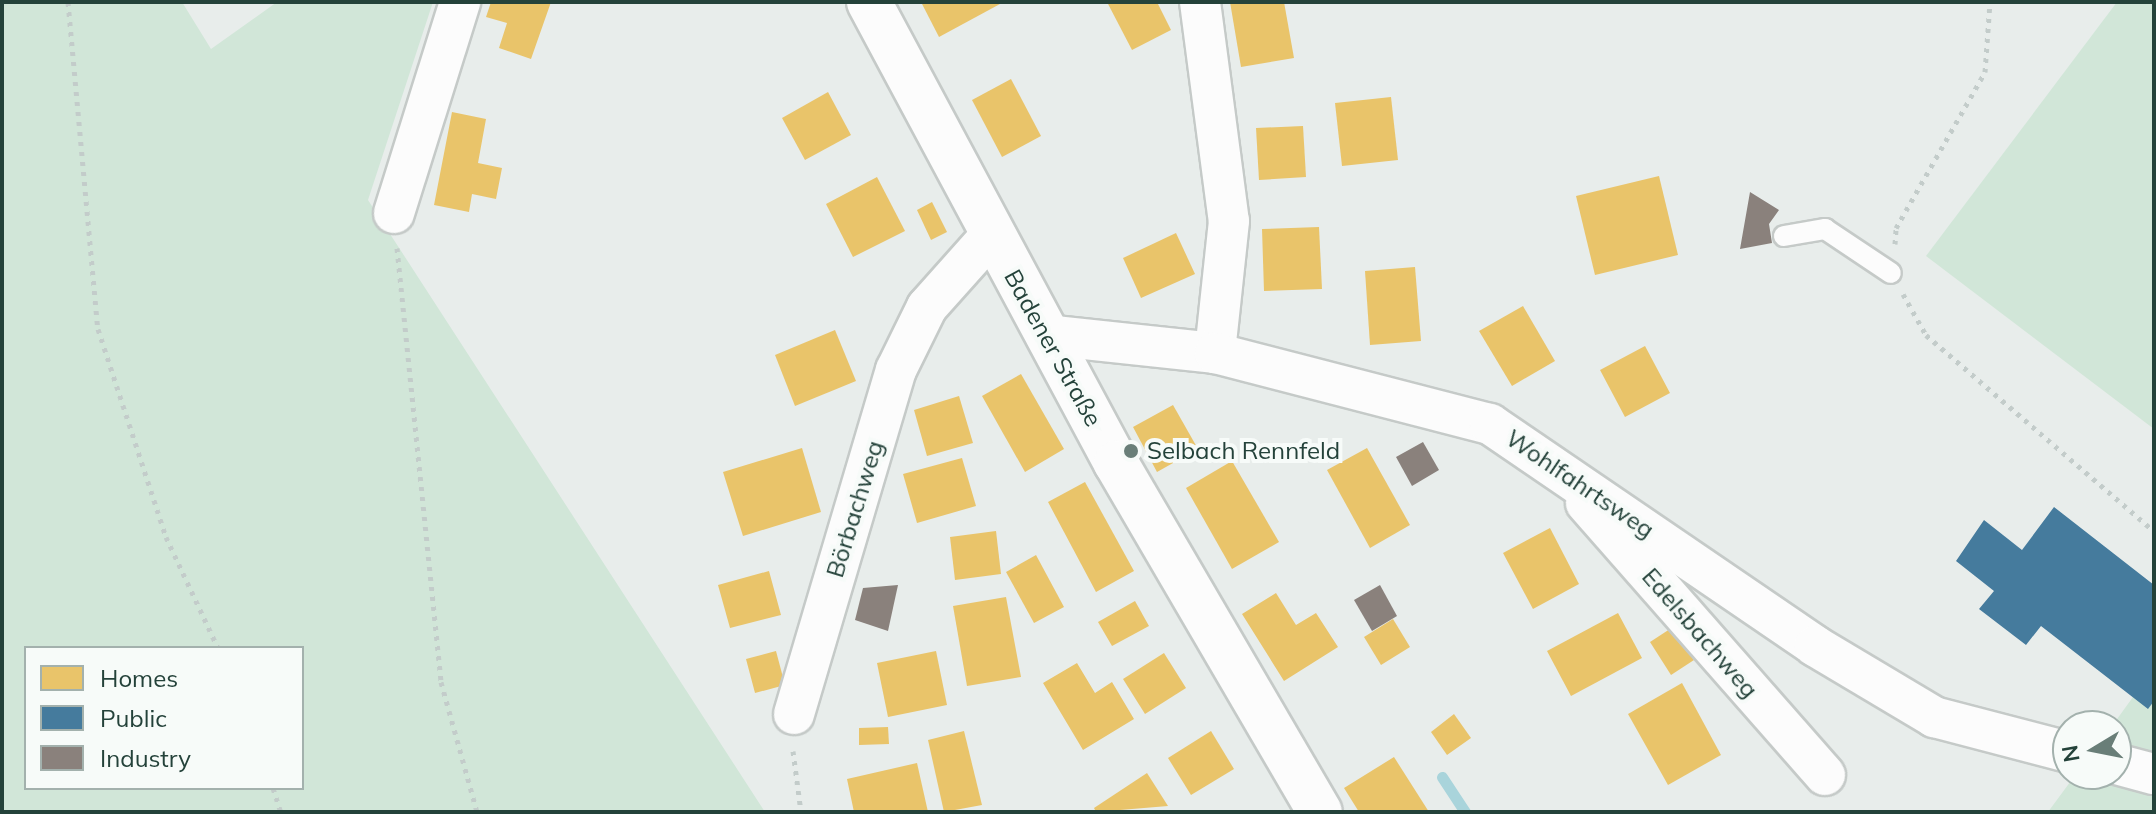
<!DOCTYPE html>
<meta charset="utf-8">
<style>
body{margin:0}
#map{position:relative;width:2156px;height:814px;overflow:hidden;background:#e8edeb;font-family:Mulish,sans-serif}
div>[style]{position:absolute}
.green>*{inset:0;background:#d1e6d8}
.homes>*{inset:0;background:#e9c46a}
.public>*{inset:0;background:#457b9d}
.industry>*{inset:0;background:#8a817c}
.stream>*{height:11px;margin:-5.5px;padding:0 5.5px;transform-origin:5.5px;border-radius:5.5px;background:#a9d4db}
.path>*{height:5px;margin-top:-2.5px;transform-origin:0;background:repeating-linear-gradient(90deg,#c3ccca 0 4px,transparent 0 10px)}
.roads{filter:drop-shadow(2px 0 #c5cac8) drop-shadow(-2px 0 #c5cac8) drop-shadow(0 2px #c5cac8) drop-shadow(0 -2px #c5cac8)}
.service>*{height:20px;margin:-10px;padding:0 10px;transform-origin:10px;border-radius:10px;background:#fcfcfc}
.minor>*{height:40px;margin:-20px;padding:0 20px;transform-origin:20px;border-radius:20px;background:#fcfcfc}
.secondary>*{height:44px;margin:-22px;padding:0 22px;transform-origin:22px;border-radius:22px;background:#fcfcfc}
.dots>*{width:22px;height:22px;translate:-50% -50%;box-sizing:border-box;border:4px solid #f7fbf9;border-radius:50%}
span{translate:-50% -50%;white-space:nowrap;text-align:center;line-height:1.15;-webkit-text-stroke:8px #f7fbf9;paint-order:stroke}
.street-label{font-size:24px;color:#24423a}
.poi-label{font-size:24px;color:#24423a}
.left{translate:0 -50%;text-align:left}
.frame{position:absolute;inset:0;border:4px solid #24423a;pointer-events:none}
.legend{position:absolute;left:24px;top:646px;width:280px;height:144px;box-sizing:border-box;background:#f7fbf9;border:2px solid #a3b1ad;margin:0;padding:10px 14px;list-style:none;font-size:24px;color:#24423a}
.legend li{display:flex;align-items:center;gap:16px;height:40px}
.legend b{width:40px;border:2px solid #a3b1ad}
.north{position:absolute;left:2052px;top:710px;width:80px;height:80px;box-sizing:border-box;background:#f7fbf9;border:2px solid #a3b1ad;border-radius:50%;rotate:260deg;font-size:22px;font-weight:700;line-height:32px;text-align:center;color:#24423a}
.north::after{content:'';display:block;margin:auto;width:28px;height:36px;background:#697e78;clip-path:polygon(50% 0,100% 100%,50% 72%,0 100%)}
</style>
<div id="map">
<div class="green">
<div style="clip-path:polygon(evenodd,2px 2px,182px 2px,211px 49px,277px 2px,433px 2px,368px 200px,765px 812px,2px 812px,2px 2px,26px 648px,302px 648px,302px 788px,26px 788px,26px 648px)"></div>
<div style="clip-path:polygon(2117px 2px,2154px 2px,2154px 429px,1926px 256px)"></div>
<div style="clip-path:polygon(2154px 668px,2154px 812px,2048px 812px,2076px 774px,2116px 774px,2112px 726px)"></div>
</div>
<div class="homes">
<div style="clip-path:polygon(491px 2px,551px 2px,531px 59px,499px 48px,507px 23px,486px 17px)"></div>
<div style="clip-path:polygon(921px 2px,998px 2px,1000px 4px,939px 37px)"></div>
<div style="clip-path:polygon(1107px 2px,1157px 2px,1171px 30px,1132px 50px)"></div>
<div style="clip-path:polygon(1230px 2px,1284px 2px,1294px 58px,1241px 67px)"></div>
<div style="clip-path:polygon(1011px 79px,1041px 136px,1002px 157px,972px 100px)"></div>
<div style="clip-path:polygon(828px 92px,851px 135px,805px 160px,782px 118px)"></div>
<div style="clip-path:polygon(1391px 97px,1398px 160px,1342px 166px,1335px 103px)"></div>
<div style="clip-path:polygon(452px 112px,486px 119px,478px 163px,502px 168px,496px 199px,472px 194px,469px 212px,434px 205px)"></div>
<div style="clip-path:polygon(1303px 126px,1306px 177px,1259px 180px,1256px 128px)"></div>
<div style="clip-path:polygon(1659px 176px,1678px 255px,1595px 275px,1576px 196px)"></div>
<div style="clip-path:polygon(877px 177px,905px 231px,853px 257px,826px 204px)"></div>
<div style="clip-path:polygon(932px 202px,947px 232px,931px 240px,917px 210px)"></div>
<div style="clip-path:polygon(1319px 227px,1322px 289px,1264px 291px,1262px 229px)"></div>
<div style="clip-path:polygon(1176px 233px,1195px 274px,1141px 298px,1123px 258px)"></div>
<div style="clip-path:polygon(1415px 267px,1421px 341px,1370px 345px,1365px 271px)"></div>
<div style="clip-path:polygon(1523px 306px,1555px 361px,1512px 386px,1479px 331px)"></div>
<div style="clip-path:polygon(835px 330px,856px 381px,795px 406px,775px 355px)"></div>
<div style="clip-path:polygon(1645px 346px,1670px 393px,1625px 417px,1600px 370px)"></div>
<div style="clip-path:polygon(1021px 374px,1064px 449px,1025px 472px,982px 396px)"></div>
<div style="clip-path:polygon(959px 396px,973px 443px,927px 456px,914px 410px)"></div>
<div style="clip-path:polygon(1173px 405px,1198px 449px,1157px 472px,1133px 427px)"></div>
<div style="clip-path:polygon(802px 448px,821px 512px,743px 536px,723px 472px)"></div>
<div style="clip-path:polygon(1367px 448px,1410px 525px,1370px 548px,1327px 470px)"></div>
<div style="clip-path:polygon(962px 458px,976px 506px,917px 523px,903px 474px)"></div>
<div style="clip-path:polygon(1232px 461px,1279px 542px,1232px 569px,1186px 488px)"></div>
<div style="clip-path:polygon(1085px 482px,1134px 571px,1096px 592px,1048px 502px)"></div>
<div style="clip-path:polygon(1550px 528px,1579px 584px,1533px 609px,1503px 553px)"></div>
<div style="clip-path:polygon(996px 531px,1001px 574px,955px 580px,950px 537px)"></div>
<div style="clip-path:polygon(1036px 555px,1064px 607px,1034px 623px,1006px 572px)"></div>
<div style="clip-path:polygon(769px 571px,781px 615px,730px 628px,718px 585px)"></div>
<div style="clip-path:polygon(1276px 593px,1296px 625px,1316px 613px,1338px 647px,1284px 681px,1242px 614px)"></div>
<div style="clip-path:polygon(1006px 597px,1021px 677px,967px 686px,953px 606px)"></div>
<div style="clip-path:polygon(1135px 601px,1149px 626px,1112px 646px,1098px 622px)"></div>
<div style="clip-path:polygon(1618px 613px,1642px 658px,1571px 696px,1547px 651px)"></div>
<div style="clip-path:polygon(1393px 619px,1410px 647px,1381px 665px,1364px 637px)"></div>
<div style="clip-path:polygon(1673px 627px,1694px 660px,1671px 675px,1650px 642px)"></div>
<div style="clip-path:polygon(776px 651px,785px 685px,755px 693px,746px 659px)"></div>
<div style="clip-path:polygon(936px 651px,947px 705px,888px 717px,877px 663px)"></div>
<div style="clip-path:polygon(1164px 653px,1186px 688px,1145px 714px,1123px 679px)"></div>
<div style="clip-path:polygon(1077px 663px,1095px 693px,1112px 682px,1134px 719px,1083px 750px,1043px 683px)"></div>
<div style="clip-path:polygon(1682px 683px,1721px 755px,1668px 785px,1628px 714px)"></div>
<div style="clip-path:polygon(1454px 714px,1471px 738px,1447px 755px,1431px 732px)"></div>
<div style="clip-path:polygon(888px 727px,889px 744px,859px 745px,859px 728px)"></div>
<div style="clip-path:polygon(964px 731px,982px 805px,944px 812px,928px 740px)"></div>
<div style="clip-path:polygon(1211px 731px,1234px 769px,1191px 795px,1168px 758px)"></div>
<div style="clip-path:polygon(1394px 757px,1429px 812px,1359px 812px,1344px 788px)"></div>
<div style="clip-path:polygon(917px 763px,928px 812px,854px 812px,847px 779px)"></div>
<div style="clip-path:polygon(1147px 773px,1168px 806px,1096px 812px,1094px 808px)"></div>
</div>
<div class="public">
<div style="clip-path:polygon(2054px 507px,2154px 585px,2154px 701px,2148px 709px,2041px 626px,2026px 645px,1979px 609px,1994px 591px,1956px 561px,1984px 520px,2022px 550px)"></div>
</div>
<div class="industry">
<div style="clip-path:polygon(1750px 192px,1779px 210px,1769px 224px,1772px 243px,1740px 249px)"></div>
<div style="clip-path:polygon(1423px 442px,1439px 470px,1412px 486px,1396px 457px)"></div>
<div style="clip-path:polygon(898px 585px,888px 631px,855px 620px,863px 588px)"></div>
<div style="clip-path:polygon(1380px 585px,1397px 616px,1372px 631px,1354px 600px)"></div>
</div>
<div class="stream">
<div style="left:1442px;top:777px;width:42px;rotate:56.7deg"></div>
</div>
<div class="path">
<div style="left:68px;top:2px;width:328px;rotate:84.8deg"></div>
<div style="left:98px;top:329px;width:219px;rotate:71.9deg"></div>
<div style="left:166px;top:537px;width:123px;rotate:64.9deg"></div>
<div style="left:1895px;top:244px;width:16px;rotate:-86deg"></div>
<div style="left:1896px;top:228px;width:180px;rotate:-60.3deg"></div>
<div style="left:1985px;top:72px;width:70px;rotate:-85.9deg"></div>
<div style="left:397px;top:248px;width:436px;rotate:84.2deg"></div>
<div style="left:441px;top:682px;width:135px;rotate:74.5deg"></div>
<div style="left:1903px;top:294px;width:47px;rotate:60.7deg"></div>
<div style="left:1926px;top:335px;width:301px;rotate:40.7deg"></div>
<div style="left:793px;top:751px;width:62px;rotate:82.5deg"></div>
<div style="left:273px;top:788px;width:25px;rotate:72deg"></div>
</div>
<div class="roads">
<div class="service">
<div style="left:1784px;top:236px;width:42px;rotate:-9.7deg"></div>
<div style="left:1825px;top:229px;width:79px;rotate:33.7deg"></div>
</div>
<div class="minor">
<div style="left:1200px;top:2px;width:221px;rotate:82.5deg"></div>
<div style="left:1229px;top:221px;width:133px;rotate:96.1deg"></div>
<div style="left:394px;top:213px;width:221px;rotate:-72.6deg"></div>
<div style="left:1046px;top:335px;width:170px;rotate:6.1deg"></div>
<div style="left:1215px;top:353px;width:284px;rotate:14.5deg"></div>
<div style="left:1490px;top:424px;width:394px;rotate:34.3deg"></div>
<div style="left:1815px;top:646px;width:139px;rotate:30.8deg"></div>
<div style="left:1934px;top:717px;width:138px;rotate:14.6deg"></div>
<div style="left:1586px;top:503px;width:362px;rotate:48.7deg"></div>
<div style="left:794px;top:714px;width:359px;rotate:-73.5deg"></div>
<div style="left:896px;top:370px;width:70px;rotate:-63.8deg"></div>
<div style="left:927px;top:307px;width:98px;rotate:-48.3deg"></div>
<div style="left:2116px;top:764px;width:39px;rotate:15deg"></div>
</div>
<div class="secondary">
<div style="left:869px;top:2px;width:523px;rotate:61.82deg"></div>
<div style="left:1116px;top:463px;width:404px;rotate:59.7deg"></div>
</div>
</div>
<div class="dots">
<div style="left:1131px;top:451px;background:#697e78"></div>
</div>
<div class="street-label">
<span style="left:1053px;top:348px;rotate:61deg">Badener Straße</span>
<span style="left:1580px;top:484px;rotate:34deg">Wohlfahrtsweg</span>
<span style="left:855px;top:509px;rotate:-73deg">Börbachweg</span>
<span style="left:1700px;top:633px;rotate:49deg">Edelsbachweg</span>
</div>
<div class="poi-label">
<span class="left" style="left:1147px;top:451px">Selbach Rennfeld</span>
</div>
<div class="frame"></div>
<ul class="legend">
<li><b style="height:22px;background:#e9c46a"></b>Homes</li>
<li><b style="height:22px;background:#457b9d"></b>Public</li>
<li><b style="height:22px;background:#8a817c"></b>Industry</li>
</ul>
<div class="north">N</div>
</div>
